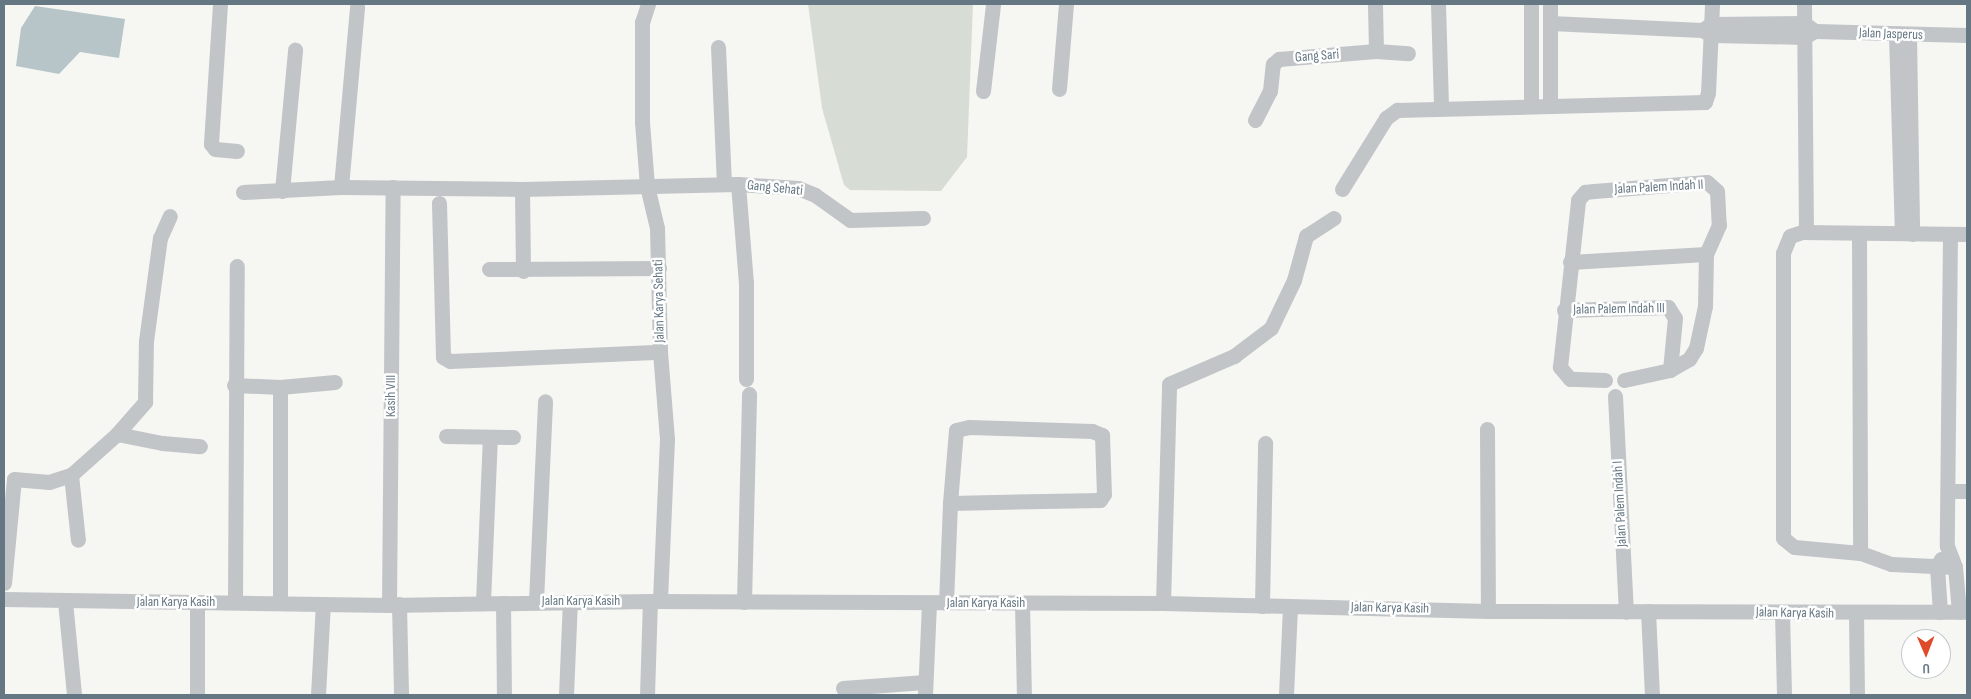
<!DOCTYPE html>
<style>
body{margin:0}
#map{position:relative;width:1971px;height:699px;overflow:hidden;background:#f6f6f3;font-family:"Sofia Sans Condensed",sans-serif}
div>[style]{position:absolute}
.green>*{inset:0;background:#d7ddd4}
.water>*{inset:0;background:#b7c5c8}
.minor>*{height:15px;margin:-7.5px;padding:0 7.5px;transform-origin:7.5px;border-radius:7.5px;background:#c1c5c8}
span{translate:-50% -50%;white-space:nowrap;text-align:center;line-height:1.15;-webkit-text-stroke:5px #fff;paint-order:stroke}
.street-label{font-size:14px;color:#657783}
.frame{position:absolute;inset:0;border:5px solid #657783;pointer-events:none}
.north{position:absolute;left:1901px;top:629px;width:50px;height:50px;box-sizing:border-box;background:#fff;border:1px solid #c1c9cd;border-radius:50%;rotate:179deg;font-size:14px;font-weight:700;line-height:20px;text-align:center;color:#657783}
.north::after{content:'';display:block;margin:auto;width:18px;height:22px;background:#df4b29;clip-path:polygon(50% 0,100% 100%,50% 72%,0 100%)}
</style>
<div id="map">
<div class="green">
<div style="clip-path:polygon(808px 4px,973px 4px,967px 157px,941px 191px,850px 190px,844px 185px,822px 108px)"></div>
</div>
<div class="water">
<div style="clip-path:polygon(35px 6px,125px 19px,119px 58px,80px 52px,59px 74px,16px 66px,21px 28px)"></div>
</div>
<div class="minor">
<div style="left:220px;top:4px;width:140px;rotate:93.7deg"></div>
<div style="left:211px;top:144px;width:6px;rotate:51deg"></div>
<div style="left:215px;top:149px;width:22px;rotate:5deg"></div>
<div style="left:648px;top:4px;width:19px;rotate:108deg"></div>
<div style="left:642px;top:22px;width:100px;rotate:90deg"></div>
<div style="left:642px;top:122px;width:64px;rotate:85.5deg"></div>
<div style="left:647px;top:186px;width:43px;rotate:76.6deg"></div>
<div style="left:657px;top:228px;width:124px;rotate:88.6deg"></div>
<div style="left:660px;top:352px;width:87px;rotate:85.4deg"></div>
<div style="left:667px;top:439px;width:162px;rotate:92.5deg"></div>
<div style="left:1375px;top:4px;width:47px;rotate:88.8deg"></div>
<div style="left:1438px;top:4px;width:103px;rotate:88.3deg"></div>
<div style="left:1531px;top:4px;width:102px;rotate:90deg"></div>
<div style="left:1550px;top:4px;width:102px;rotate:90deg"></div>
<div style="left:1804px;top:4px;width:228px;rotate:89.5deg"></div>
<div style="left:1550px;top:23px;width:152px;rotate:2.6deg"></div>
<div style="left:1702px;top:30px;width:11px;rotate:27deg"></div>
<div style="left:1712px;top:35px;width:92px;rotate:1.2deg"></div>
<div style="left:1804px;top:37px;width:13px;rotate:-29deg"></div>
<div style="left:1815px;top:31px;width:152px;rotate:1.5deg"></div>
<div style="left:1705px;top:28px;width:8px;rotate:-30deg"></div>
<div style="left:1712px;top:24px;width:92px;rotate:-0.6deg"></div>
<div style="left:1804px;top:23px;width:10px;rotate:37deg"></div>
<div style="left:1896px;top:34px;width:198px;rotate:88.3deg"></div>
<div style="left:1909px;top:34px;width:200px;rotate:89.1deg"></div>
<div style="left:718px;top:47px;width:137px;rotate:87.5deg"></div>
<div style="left:1059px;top:89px;width:85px;rotate:-85.3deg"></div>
<div style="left:983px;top:91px;width:88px;rotate:-83.4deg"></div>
<div style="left:1255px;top:120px;width:33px;rotate:-63deg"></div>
<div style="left:1270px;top:91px;width:27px;rotate:-84deg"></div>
<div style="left:1273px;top:64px;width:8px;rotate:-40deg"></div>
<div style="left:1279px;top:59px;width:97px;rotate:-4.7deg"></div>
<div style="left:1376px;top:51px;width:32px;rotate:4deg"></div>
<div style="left:738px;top:184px;width:99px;rotate:85.4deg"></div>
<div style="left:746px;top:283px;width:96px;rotate:90deg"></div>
<div style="left:341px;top:187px;width:181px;rotate:-84.9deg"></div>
<div style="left:522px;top:189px;width:82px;rotate:89.3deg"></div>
<div style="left:1342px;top:189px;width:84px;rotate:-58.2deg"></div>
<div style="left:1386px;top:118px;width:14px;rotate:-36deg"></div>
<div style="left:1397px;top:110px;width:308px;rotate:-1.5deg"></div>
<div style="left:1705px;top:102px;width:9px;rotate:-72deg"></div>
<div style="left:1708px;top:93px;width:89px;rotate:-87.4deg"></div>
<div style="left:282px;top:191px;width:142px;rotate:-84.7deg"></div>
<div style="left:243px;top:192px;width:98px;rotate:-2.9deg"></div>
<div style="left:341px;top:187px;width:181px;rotate:0.6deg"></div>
<div style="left:522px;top:189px;width:216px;rotate:-1.3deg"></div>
<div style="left:738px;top:184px;width:60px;rotate:3.8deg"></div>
<div style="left:798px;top:188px;width:18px;rotate:22deg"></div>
<div style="left:815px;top:195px;width:43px;rotate:35.5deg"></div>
<div style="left:850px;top:220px;width:73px;rotate:-1.6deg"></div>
<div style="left:439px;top:203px;width:154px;rotate:88.5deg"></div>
<div style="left:443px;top:357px;width:8px;rotate:30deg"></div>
<div style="left:450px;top:361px;width:210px;rotate:-2.5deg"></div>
<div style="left:1859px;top:233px;width:320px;rotate:89.8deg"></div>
<div style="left:1950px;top:234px;width:312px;rotate:90.6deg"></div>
<div style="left:1947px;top:546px;width:22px;rotate:69deg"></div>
<div style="left:1955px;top:567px;width:45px;rotate:84.9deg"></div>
<div style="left:1570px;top:262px;width:136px;rotate:-3.4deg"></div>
<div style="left:489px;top:269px;width:170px;rotate:-0.3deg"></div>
<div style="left:1564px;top:310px;width:104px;rotate:-1.7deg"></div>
<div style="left:1668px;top:307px;width:13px;rotate:58deg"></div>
<div style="left:1675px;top:318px;width:52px;rotate:95.5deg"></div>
<div style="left:1605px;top:380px;width:35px;rotate:-178deg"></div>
<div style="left:1570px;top:379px;width:16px;rotate:-130deg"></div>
<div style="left:1560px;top:367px;width:168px;rotate:-83.8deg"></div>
<div style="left:1578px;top:200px;width:11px;rotate:-49deg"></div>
<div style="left:1585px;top:192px;width:9px;rotate:-6deg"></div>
<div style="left:1594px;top:191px;width:113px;rotate:-4.6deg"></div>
<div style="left:1707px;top:182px;width:13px;rotate:42deg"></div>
<div style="left:1717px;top:191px;width:34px;rotate:87deg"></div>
<div style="left:1719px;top:225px;width:32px;rotate:114deg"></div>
<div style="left:1706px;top:254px;width:52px;rotate:91.1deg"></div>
<div style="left:1705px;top:306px;width:43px;rotate:102.1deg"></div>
<div style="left:1696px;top:348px;width:13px;rotate:122deg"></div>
<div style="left:1689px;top:359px;width:22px;rotate:150deg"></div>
<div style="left:1670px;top:370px;width:47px;rotate:167.7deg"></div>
<div style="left:234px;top:385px;width:46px;rotate:2.5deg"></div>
<div style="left:280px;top:387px;width:55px;rotate:-5.2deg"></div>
<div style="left:280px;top:387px;width:216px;rotate:90deg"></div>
<div style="left:1615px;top:396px;width:216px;rotate:87.1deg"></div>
<div style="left:1487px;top:429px;width:182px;rotate:89.7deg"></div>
<div style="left:117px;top:434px;width:46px;rotate:11.3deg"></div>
<div style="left:162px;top:443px;width:38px;rotate:5deg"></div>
<div style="left:446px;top:436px;width:67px;rotate:0.9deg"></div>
<div style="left:71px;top:475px;width:65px;rotate:83.9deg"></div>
<div style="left:1948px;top:491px;width:19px"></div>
<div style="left:1955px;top:567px;width:64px;rotate:-177.3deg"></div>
<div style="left:1891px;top:564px;width:33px;rotate:-160deg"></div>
<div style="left:1860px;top:553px;width:66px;rotate:-174.8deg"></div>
<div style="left:1794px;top:547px;width:14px;rotate:-141deg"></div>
<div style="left:1783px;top:538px;width:285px;rotate:-90deg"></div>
<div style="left:1783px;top:253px;width:18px;rotate:-68deg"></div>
<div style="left:1790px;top:236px;width:13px;rotate:-18deg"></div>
<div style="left:1802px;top:232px;width:165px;rotate:0.7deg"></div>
<div style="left:4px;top:583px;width:104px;rotate:-84.5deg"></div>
<div style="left:14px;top:479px;width:35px;rotate:5deg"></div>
<div style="left:49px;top:482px;width:23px;rotate:-18deg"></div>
<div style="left:71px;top:475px;width:62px;rotate:-41.7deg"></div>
<div style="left:117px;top:434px;width:43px;rotate:-48.8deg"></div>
<div style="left:145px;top:402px;width:61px;rotate:-89.1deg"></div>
<div style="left:146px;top:341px;width:104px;rotate:-82.3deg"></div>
<div style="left:160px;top:238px;width:24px;rotate:-66deg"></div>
<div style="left:4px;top:599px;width:385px;rotate:0.9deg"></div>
<div style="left:389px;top:605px;width:261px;rotate:-0.9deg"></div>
<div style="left:650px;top:601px;width:513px;rotate:0.22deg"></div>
<div style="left:1163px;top:603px;width:325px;rotate:1.4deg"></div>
<div style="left:1488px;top:611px;width:479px;rotate:0.1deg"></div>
<div style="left:65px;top:601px;width:94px;rotate:84.5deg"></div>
<div style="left:536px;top:601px;width:200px;rotate:-87.4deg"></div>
<div style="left:197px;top:602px;width:93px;rotate:90deg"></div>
<div style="left:235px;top:602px;width:336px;rotate:-89.7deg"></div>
<div style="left:483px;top:602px;width:164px;rotate:-87.6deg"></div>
<div style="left:744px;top:602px;width:208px;rotate:-88.6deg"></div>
<div style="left:503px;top:603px;width:92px;rotate:89.4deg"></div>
<div style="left:946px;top:603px;width:100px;rotate:-87.7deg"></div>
<div style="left:950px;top:503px;width:73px;rotate:-85.3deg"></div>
<div style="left:956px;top:430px;width:13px;rotate:-13deg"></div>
<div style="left:969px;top:427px;width:123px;rotate:1.9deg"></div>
<div style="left:1092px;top:431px;width:11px;rotate:22deg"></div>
<div style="left:1102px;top:435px;width:59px;rotate:88.1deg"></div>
<div style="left:1104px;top:494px;width:7px;rotate:124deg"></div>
<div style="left:1100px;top:500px;width:150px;rotate:178.9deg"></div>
<div style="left:1022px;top:603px;width:92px;rotate:88.8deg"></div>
<div style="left:1163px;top:603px;width:219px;rotate:-88.4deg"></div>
<div style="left:1169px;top:384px;width:71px;rotate:-23.3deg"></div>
<div style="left:1234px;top:356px;width:46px;rotate:-37.1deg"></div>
<div style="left:1271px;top:328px;width:53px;rotate:-64.4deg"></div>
<div style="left:1294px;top:280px;width:46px;rotate:-74.7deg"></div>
<div style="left:1306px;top:236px;width:33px;rotate:-33deg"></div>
<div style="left:399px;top:604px;width:91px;rotate:88.7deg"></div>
<div style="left:389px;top:605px;width:418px;rotate:-89.5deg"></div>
<div style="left:1262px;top:606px;width:163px;rotate:-88.9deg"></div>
<div style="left:1648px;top:611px;width:84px;rotate:87.3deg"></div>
<div style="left:1782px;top:612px;width:83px;rotate:88.6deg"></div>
<div style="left:1940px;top:612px;width:45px;rotate:-93.8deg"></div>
<div style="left:1937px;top:567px;width:9px;rotate:-63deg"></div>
<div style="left:1856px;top:614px;width:81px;rotate:89.3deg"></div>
<div style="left:843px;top:688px;width:82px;rotate:-4.2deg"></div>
<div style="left:318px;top:695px;width:91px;rotate:-86.9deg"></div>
<div style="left:566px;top:695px;width:94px;rotate:-87.6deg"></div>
<div style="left:647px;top:695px;width:94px;rotate:-88.2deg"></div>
<div style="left:925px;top:695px;width:92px;rotate:-87.5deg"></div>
<div style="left:1286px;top:695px;width:88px;rotate:-87.4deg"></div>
</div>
<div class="street-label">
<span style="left:1891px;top:34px;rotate:2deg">Jalan Jasperus</span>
<span style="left:1317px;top:56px;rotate:-4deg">Gang Sari</span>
<span style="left:1659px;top:187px;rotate:-3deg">Jalan Palem Indah II</span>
<span style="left:775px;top:188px;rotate:6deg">Gang Sehati</span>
<span style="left:659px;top:301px;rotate:-91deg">Jalan Karya Sehati</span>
<span style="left:1619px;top:309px;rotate:-1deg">Jalan Palem Indah III</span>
<span style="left:391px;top:396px;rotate:-90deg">Kasih VIII</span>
<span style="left:1620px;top:504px;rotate:-93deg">Jalan Palem Indah I</span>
<span style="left:581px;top:601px">Jalan Karya Kasih</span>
<span style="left:176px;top:602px">Jalan Karya Kasih</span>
<span style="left:986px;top:603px">Jalan Karya Kasih</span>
<span style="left:1390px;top:608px;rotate:1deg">Jalan Karya Kasih</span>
<span style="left:1795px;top:613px;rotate:1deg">Jalan Karya Kasih</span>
</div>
<div class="frame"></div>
<div class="north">U</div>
</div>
